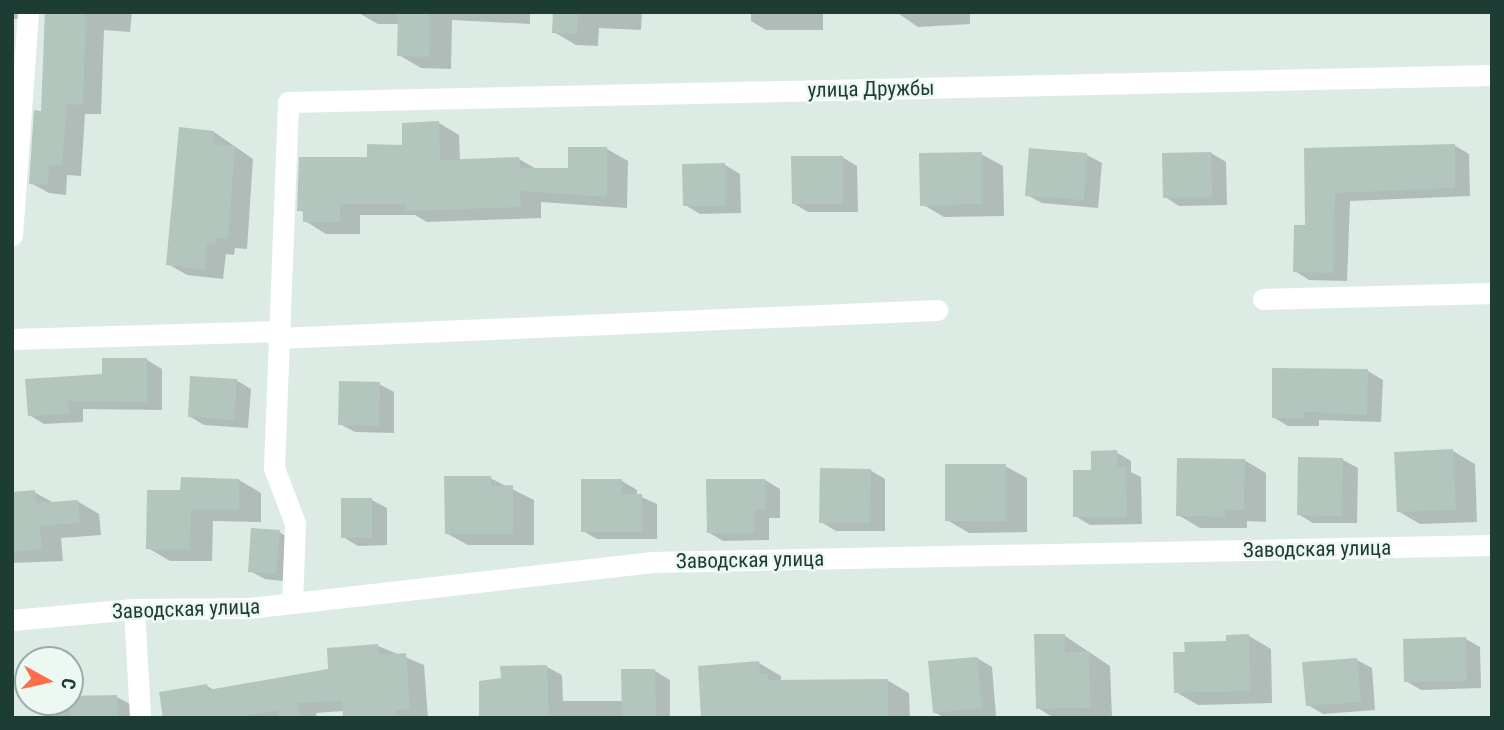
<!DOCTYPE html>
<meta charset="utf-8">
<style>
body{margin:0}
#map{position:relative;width:1504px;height:730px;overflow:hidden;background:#ddebe5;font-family:"Roboto Condensed",sans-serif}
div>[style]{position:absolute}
.shadow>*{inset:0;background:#0003}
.building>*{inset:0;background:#b2c6bd}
.minor>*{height:21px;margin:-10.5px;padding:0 10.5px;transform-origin:10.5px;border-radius:10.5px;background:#fff}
span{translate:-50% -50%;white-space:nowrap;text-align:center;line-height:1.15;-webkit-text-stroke:5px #eef8f2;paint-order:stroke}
.street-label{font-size:21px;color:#1d3c33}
.frame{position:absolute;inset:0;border:14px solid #1d3c33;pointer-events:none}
.north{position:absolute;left:14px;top:646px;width:70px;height:70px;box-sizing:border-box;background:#eef8f2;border:2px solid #9aada6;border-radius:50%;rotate:98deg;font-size:19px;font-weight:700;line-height:28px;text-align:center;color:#1d3c33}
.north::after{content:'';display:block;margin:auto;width:24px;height:32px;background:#ff6e48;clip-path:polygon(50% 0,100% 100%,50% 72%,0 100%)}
</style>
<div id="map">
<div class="shadow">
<div style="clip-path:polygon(12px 12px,39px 12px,34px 19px,12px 19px)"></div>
<div style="clip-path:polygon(45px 12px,132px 12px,130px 32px,104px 30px,101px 114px,85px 114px,81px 176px,67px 175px,66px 195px,49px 193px,31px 183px,43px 113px)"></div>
<div style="clip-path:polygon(357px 12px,530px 12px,530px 24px,452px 20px,451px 69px,421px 68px,399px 55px,400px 24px,378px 24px)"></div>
<div style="clip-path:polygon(555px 12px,642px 12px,641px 30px,599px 28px,598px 46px,576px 45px,554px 32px)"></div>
<div style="clip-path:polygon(751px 12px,823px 12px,823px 30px,766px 30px,751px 21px)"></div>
<div style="clip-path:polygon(896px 12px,970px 12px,970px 24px,918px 27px)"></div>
<div style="clip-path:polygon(439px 123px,459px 135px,460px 161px,519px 159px,538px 170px,569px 170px,607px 149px,628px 161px,627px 208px,541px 202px,541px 218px,427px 222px,415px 215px,360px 215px,360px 234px,326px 234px,305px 221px,305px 213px,299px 210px,368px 159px,404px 146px)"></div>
<div style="clip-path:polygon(214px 132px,253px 159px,247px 249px,235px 248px,234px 255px,226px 254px,223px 279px,187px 275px,168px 264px)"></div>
<div style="clip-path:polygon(1454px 145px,1469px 154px,1470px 196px,1350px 201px,1347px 281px,1309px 280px,1295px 271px,1306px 227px,1306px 150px)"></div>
<div style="clip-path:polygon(1211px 153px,1226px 162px,1227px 205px,1179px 206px,1165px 197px)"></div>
<div style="clip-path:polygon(981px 154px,1003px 166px,1004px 216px,944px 217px,922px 204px)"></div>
<div style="clip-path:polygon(1087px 155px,1102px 163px,1098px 208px,1042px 203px,1027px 195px)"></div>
<div style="clip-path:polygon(842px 157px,857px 166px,858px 212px,808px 212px,793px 203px)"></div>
<div style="clip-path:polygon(725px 165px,740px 174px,741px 213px,700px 214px,685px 205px)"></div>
<div style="clip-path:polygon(104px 360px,147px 360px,162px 369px,162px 410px,83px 409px,83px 422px,44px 424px,29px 415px,103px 376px)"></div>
<div style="clip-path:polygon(1368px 371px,1383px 380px,1381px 422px,1319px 420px,1319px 426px,1288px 426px,1273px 417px)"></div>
<div style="clip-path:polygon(236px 380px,251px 389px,248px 428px,204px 425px,189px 416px)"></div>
<div style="clip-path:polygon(379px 384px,394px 392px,394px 433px,355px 432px,340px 424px)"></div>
<div style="clip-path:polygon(1453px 451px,1475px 464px,1477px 522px,1420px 524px,1398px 511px)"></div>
<div style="clip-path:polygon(1116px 452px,1131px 461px,1131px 472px,1141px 477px,1142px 524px,1090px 525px,1075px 516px,1093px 471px)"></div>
<div style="clip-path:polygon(1244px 460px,1266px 473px,1266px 522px,1247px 521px,1247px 528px,1200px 528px,1178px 515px)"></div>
<div style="clip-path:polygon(1343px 460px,1358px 468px,1357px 523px,1313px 523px,1298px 514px)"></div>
<div style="clip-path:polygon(1005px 466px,1027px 478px,1027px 532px,969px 533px,947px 520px)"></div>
<div style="clip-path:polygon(870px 470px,885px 479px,885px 531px,836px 531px,821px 522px)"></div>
<div style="clip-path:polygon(490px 478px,534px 500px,534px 545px,468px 545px,446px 533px)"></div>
<div style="clip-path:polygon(239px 480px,261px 493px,261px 522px,213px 521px,212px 561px,170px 561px,148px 548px,182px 492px)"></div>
<div style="clip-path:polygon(765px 480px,780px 489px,780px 518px,769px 518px,769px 540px,723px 541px,708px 532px)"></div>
<div style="clip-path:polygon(622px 481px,637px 490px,637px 495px,657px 504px,657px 539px,597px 539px,583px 531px)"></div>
<div style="clip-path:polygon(34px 492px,54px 503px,77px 501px,99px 514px,101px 535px,61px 538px,63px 561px,12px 563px,12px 493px)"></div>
<div style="clip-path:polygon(372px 500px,387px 508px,387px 545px,358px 546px,343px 537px)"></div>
<div style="clip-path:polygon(279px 532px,294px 541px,291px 582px,265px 579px,250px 571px)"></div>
<div style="clip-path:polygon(1065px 636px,1110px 666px,1112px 718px,1054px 718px,1038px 708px)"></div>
<div style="clip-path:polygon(1249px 636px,1271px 649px,1272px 703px,1198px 705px,1176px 692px,1227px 643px)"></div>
<div style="clip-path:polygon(1466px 639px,1480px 647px,1481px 688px,1421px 690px,1406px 681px)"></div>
<div style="clip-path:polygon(378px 646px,424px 665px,428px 718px,345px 718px,344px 711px,316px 713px,317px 718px,165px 718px,207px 686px,214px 690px,330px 670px)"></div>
<div style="clip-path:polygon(977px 658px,992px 667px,996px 716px,945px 718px,934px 712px)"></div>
<div style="clip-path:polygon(1357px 660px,1372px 668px,1375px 710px,1323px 714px,1308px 705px)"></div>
<div style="clip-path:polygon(759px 663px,781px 676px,781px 681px,887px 680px,909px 693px,910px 718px,703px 718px)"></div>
<div style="clip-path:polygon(547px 667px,562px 675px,563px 701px,623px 701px,655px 671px,670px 680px,670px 718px,481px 718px,503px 680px)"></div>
<div style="clip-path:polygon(117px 697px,139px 709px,139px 718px,56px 718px,56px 702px)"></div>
</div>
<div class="building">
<div style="clip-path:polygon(45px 12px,86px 12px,83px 105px,67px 104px,62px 166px,49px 165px,48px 185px,29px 184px,34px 110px,41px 111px)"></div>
<div style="clip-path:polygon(398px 12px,430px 12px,429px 57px,397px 56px)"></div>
<div style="clip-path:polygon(553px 12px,578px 12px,577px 34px,552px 33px)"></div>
<div style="clip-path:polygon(439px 121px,440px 160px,519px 157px,520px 168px,568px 168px,568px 147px,607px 147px,607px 197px,520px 191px,521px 207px,405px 211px,405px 204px,340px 204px,340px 222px,303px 222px,303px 211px,297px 211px,299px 157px,367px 157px,367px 144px,402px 145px,402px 123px)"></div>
<div style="clip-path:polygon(179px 127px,214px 131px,213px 144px,235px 146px,228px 239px,216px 238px,215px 245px,207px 244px,205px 270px,166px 265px)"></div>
<div style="clip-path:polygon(1455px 144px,1455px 188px,1335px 193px,1333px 273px,1293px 272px,1294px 225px,1305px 225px,1304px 148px)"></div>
<div style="clip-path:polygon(1029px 148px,1087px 153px,1084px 200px,1025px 196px)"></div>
<div style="clip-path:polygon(982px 152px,982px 204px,920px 206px,919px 153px)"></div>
<div style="clip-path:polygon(1211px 152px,1212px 197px,1163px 198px,1162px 153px)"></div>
<div style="clip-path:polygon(791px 156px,843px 156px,843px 204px,792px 204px)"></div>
<div style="clip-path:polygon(725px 163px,726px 206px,683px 206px,682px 164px)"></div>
<div style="clip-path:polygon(102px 358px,147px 358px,147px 402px,68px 401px,69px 414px,28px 416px,25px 379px,102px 374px)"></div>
<div style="clip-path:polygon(1272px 368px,1368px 369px,1367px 415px,1304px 412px,1304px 419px,1272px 418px)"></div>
<div style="clip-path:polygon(190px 376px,237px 379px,234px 420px,188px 417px)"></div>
<div style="clip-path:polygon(339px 381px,380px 382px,379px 426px,338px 425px)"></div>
<div style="clip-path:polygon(1453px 449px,1456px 510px,1397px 512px,1394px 452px)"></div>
<div style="clip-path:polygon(1117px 450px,1117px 467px,1126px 467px,1127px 517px,1073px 517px,1073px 470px,1091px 470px,1091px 451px)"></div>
<div style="clip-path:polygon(1298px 457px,1343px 458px,1342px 516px,1297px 515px)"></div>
<div style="clip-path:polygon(1177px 458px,1245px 459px,1244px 510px,1225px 510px,1225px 517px,1176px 516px)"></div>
<div style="clip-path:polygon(945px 464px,1006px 464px,1006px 521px,945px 521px)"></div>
<div style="clip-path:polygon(820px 468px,871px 469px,870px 523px,819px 523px)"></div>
<div style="clip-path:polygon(444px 476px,491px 476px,491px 486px,513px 485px,513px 534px,445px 534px)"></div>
<div style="clip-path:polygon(181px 477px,239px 479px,239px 510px,191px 509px,190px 550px,146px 549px,147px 490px,180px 490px)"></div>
<div style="clip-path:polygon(581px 479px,622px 479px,622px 494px,642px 494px,642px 532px,581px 532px)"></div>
<div style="clip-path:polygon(706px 479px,765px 479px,766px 510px,754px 510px,754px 533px,707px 533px)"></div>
<div style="clip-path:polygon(35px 490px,36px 503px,78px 500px,80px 523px,40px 526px,42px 549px,12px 552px,12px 492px)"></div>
<div style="clip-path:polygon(341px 498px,372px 498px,372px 538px,341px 538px)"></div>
<div style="clip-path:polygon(251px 528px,280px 530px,276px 574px,248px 572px)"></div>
<div style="clip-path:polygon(1034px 634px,1065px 634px,1065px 652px,1089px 651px,1090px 708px,1036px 709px)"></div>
<div style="clip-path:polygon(1249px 634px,1250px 691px,1174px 693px,1173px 652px,1185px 652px,1184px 642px,1226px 641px,1226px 635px)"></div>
<div style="clip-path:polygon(1466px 637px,1467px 681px,1404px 682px,1403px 639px)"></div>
<div style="clip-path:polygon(378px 644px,379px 655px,406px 653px,410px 709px,396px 710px,396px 718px,343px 718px,342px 701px,298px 703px,300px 718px,279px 718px,277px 710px,235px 718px,163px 718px,159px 692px,207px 684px,208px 690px,328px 669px,327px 648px)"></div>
<div style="clip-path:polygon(977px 657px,982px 708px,933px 713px,928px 661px)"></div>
<div style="clip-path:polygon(1357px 658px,1361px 702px,1306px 706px,1302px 662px)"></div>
<div style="clip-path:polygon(759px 661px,760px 674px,768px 674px,768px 680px,888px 679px,888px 718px,701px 718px,698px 666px)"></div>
<div style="clip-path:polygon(547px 665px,549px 718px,479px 718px,479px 681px,501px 678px,500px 666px)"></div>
<div style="clip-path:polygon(621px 669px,655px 669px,656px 718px,622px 718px)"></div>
<div style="clip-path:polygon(117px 695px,118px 718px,70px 718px,70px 696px)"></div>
</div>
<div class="minor">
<div style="left:12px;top:235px;width:224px;rotate:-85.9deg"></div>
<div style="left:1263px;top:299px;width:229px;rotate:-1.5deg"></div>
<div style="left:277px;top:338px;width:661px;rotate:-2.43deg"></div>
<div style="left:12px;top:339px;width:267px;rotate:-1.7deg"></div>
<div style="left:292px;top:602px;width:79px;rotate:-87.8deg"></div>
<div style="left:295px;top:523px;width:59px;rotate:-110.9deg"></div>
<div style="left:274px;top:468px;width:366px;rotate:-87.8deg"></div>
<div style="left:288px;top:102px;width:1204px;rotate:-1.28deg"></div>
<div style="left:134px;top:609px;width:109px;rotate:86.8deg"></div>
<div style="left:12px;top:620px;width:122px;rotate:-5.2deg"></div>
<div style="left:134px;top:609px;width:115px;rotate:-0.5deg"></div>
<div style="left:249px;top:608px;width:406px;rotate:-6.5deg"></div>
<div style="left:652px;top:562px;width:840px;rotate:-1.16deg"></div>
</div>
<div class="street-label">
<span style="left:871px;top:89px;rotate:-1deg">улица Дружбы</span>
<span style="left:1317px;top:549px;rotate:-1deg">Заводская улица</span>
<span style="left:750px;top:560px;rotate:-1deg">Заводская улица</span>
<span style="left:186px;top:609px;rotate:-2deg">Заводская улица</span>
</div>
<div class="frame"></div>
<div class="north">С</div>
</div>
